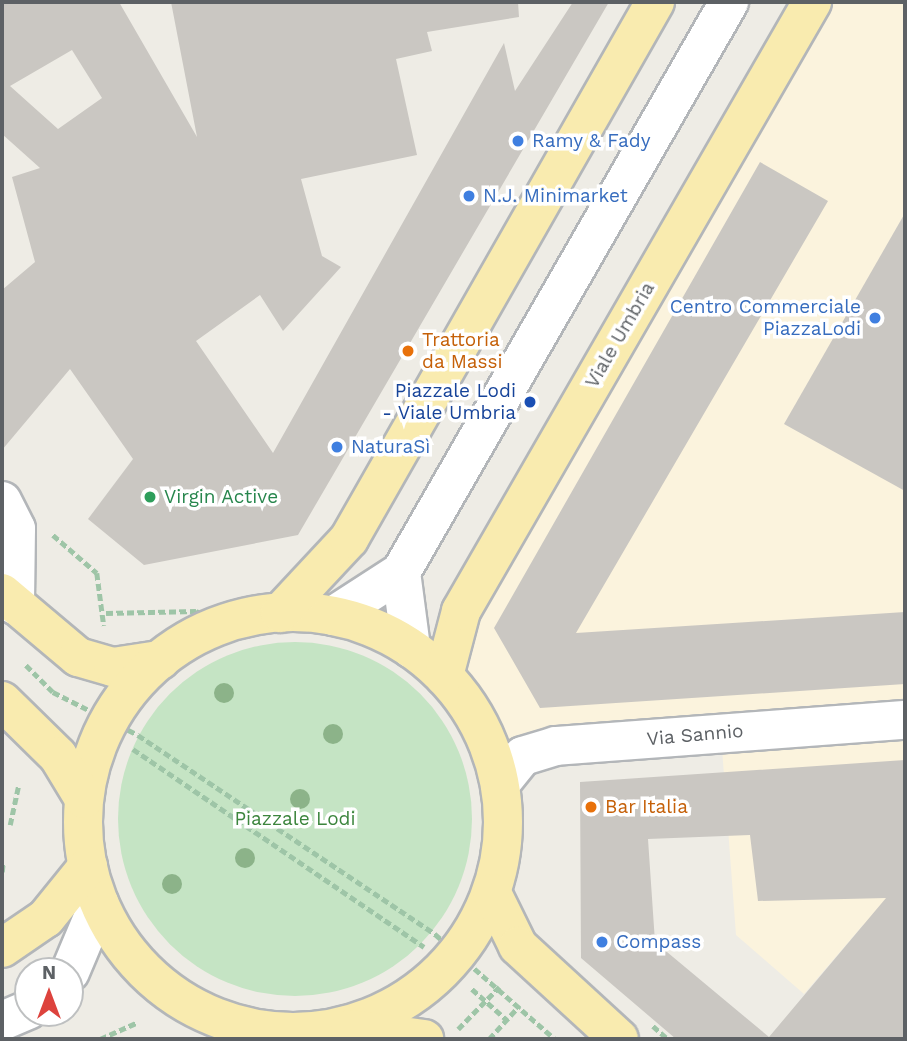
<!DOCTYPE html>
<meta charset="utf-8">
<style>
body{margin:0}
#map{position:relative;width:907px;height:1041px;overflow:hidden;background:#eeece5;font-family:"Work Sans",sans-serif}
div>[style]{position:absolute}
.commercial>*{inset:0;background:#fbf3dd}
.green>*{inset:0;background:#c5e4c4}
.round{border-radius:50%}
.building>*{inset:0;background:#cac7c2}
.path>*{height:4.5px;margin-top:-2.25px;transform-origin:0;background:repeating-linear-gradient(90deg,#9ec5a7 0 7px,transparent 0 10.5px)}
.roads{filter:drop-shadow(2px 0 #b3b6b9) drop-shadow(-2px 0 #b3b6b9) drop-shadow(0 2px #b3b6b9) drop-shadow(0 -2px #b3b6b9)}
.minor>*{height:38px;margin:-19px;padding:0 19px;transform-origin:19px;border-radius:19px;background:#fff}
.major>*{height:38px;margin:-19px;padding:0 19px;transform-origin:19px;border-radius:19px;background:#f9ebaf}
.major>.ring{margin:-19px;padding:0;box-sizing:content-box;background:none;border:38px solid #f9ebaf;border-radius:50%}
.trees>*{width:20px;height:20px;margin:-10px;border-radius:50%;background:#8cb389}
.dots>*{width:19px;height:19px;translate:-50% -50%;box-sizing:border-box;border:4px solid #fff;border-radius:50%}
span{translate:-50% -50%;white-space:nowrap;text-align:center;line-height:1.15;-webkit-text-stroke:7px #fff;paint-order:stroke}
.shop-label{font-size:19px;color:#366cbe}
.left{translate:0 -50%;text-align:left}
.right{translate:-100% -50%;text-align:right}
.street-label{font-size:19px;color:#5d6165}
.food-label{font-size:19px;color:#c56008}
.transit-label{font-size:19px;color:#164399}
.leisure-label{font-size:19px;color:#27864d}
.park-label{font-size:19px;color:#3c853d}
.frame{position:absolute;inset:0;border:4px solid #5d6165;pointer-events:none}
.north{position:absolute;left:14px;top:957px;width:70px;height:70px;box-sizing:border-box;background:#fff;border:2px solid #bec0c1;border-radius:50%;rotate:0deg;font-size:19px;font-weight:700;line-height:28px;text-align:center;color:#5d6165}
.north::after{content:'';display:block;margin:auto;width:24px;height:32px;background:#dd433d;clip-path:polygon(50% 0,100% 100%,50% 72%,0 100%)}
</style>
<div id="map">
<div class="commercial">
<div style="clip-path:polygon(825px 2px,905px 2px,905px 922px,863px 925px,804px 994px,736px 935px,720px 722px,564px 733px,494px 746px,480px 715px,442px 665px)"></div>
</div>
<div class="green">
<div class="round" style="left:118px;top:642px;width:354px;height:354px"></div>
</div>
<div class="building">
<div style="clip-path:polygon(evenodd,2px 2px,119px 2px,197px 137px,171px 2px,518px 2px,519px 17px,427px 32px,432px 51px,396px 59px,417px 155px,301px 179px,322px 256px,341px 267px,283px 331px,260px 295px,196px 341px,273px 453px,504px 43px,515px 91px,573px 2px,609px 2px,298px 535px,144px 565px,88px 519px,133px 459px,70px 369px,2px 450px,2px 290px,35px 262px,12px 177px,40px 168px,2px 134px,2px 2px,72px 50px,102px 98px,58px 129px,10px 86px,72px 50px)"></div>
<div style="clip-path:polygon(760px 162px,828px 201px,576px 633px,905px 612px,905px 684px,540px 708px,494px 628px)"></div>
<div style="clip-path:polygon(905px 213px,905px 491px,784px 424px)"></div>
<div style="clip-path:polygon(evenodd,905px 760px,905px 1039px,676px 1039px,581px 958px,580px 782px,905px 760px,750px 835px,758px 901px,886px 898px,769px 1037px,655px 942px,648px 839px,750px 835px)"></div>
</div>
<div class="path">
<div style="left:53px;top:535px;width:58px;rotate:40.8deg"></div>
<div style="left:97px;top:573px;width:53px;rotate:82.5deg"></div>
<div style="left:106px;top:613px;width:90px;rotate:-1.3deg"></div>
<div style="left:196px;top:611px;width:34px;rotate:21deg"></div>
<div style="left:26px;top:665px;width:38px;rotate:45deg"></div>
<div style="left:53px;top:692px;width:95px;rotate:26.8deg"></div>
<div style="left:138px;top:735px;width:358px;rotate:33.8deg"></div>
<div style="left:435px;top:934px;width:159px;rotate:41.2deg"></div>
<div style="left:133px;top:749px;width:352px;rotate:34.2deg"></div>
<div style="left:10px;top:825px;width:39px;rotate:-78deg"></div>
<div style="left:2px;top:872px;width:9px;rotate:-84deg"></div>
<div style="left:472px;top:989px;width:47px;rotate:41.5deg"></div>
<div style="left:653px;top:1026px;width:20px;rotate:41deg"></div>
<div style="left:458px;top:1029px;width:59px;rotate:-45.7deg"></div>
<div style="left:100px;top:1039px;width:39px;rotate:-24deg"></div>
<div style="left:489px;top:1039px;width:45px;rotate:-47.7deg"></div>
</div>
<div class="roads">
<div class="minor">
<div style="left:2px;top:501px;width:31px;rotate:63deg"></div>
<div style="left:16px;top:529px;width:76px;rotate:90.8deg"></div>
<div style="left:401px;top:572px;width:77px;rotate:82.5deg"></div>
<div style="left:333px;top:616px;width:81px;rotate:-32.9deg"></div>
<div style="left:401px;top:572px;width:658px;rotate:-60.08deg"></div>
<div style="left:500px;top:784px;width:36px;rotate:-51deg"></div>
<div style="left:523px;top:756px;width:34px;rotate:-17deg"></div>
<div style="left:556px;top:746px;width:350px;rotate:-4.3deg"></div>
<div style="left:70px;top:972px;width:75px;rotate:-67.2deg"></div>
<div style="left:2px;top:1021px;width:28px;rotate:-23deg"></div>
</div>
<div class="major">
<div style="left:2px;top:593px;width:99px;rotate:40.1deg"></div>
<div style="left:78px;top:657px;width:36px;rotate:16deg"></div>
<div style="left:113px;top:667px;width:48px;rotate:-8.5deg"></div>
<div class="ring" style="left:83px;top:612px;width:382px;height:382px"></div>
<div style="left:280px;top:613px;width:101px;rotate:-47deg"></div>
<div style="left:349px;top:539px;width:618px;rotate:-60.32deg"></div>
<div style="left:444px;top:676px;width:67px;rotate:-75.3deg"></div>
<div style="left:461px;top:611px;width:703px;rotate:-60.04deg"></div>
<div style="left:2px;top:701px;width:78px;rotate:44.5deg"></div>
<div style="left:58px;top:756px;width:50px;rotate:58.8deg"></div>
<div style="left:492px;top:893px;width:59px;rotate:63.9deg"></div>
<div style="left:518px;top:946px;width:137px;rotate:42.6deg"></div>
<div style="left:2px;top:948px;width:53px;rotate:-34.3deg"></div>
<div style="left:46px;top:918px;width:67px;rotate:-51.1deg"></div>
<div style="left:350px;top:1029px;width:75px;rotate:7.7deg"></div>
</div>
</div>
<div class="trees">
<div style="left:224px;top:693px"></div>
<div style="left:333px;top:734px"></div>
<div style="left:300px;top:799px"></div>
<div style="left:245px;top:858px"></div>
<div style="left:172px;top:884px"></div>
</div>
<div class="dots">
<div style="left:518px;top:141px;background:#3f7fe0"></div>
<div style="left:469px;top:196px;background:#3f7fe0"></div>
<div style="left:875px;top:318px;background:#3f7fe0"></div>
<div style="left:408px;top:351px;background:#e8710a"></div>
<div style="left:530px;top:402px;background:#1a4fb4"></div>
<div style="left:337px;top:447px;background:#3f7fe0"></div>
<div style="left:150px;top:497px;background:#2e9e5b"></div>
<div style="left:591px;top:807px;background:#e8710a"></div>
<div style="left:602px;top:942px;background:#3f7fe0"></div>
</div>
<div class="shop-label">
<span class="left" style="left:532px;top:141px">Ramy &amp; Fady</span>
<span class="left" style="left:483px;top:196px">N.J. Minimarket</span>
<span class="right" style="left:861px;top:318px">Centro Commerciale<br>PiazzaLodi</span>
<span class="left" style="left:351px;top:447px">NaturaSì</span>
<span class="left" style="left:616px;top:942px">Compass</span>
</div>
<div class="street-label">
<span style="left:620px;top:335px;rotate:-60deg">Viale Umbria</span>
<span style="left:695px;top:735px;rotate:-5deg">Via Sannio</span>
</div>
<div class="food-label">
<span class="left" style="left:422px;top:351px">Trattoria<br>da Massi</span>
<span class="left" style="left:605px;top:807px">Bar Italia</span>
</div>
<div class="transit-label">
<span class="right" style="left:516px;top:402px">Piazzale Lodi<br>- Viale Umbria</span>
</div>
<div class="leisure-label">
<span class="left" style="left:164px;top:497px">Virgin Active</span>
</div>
<div class="park-label">
<span style="left:295px;top:819px">Piazzale Lodi</span>
</div>
<div class="frame"></div>
<div class="north">N</div>
</div>
